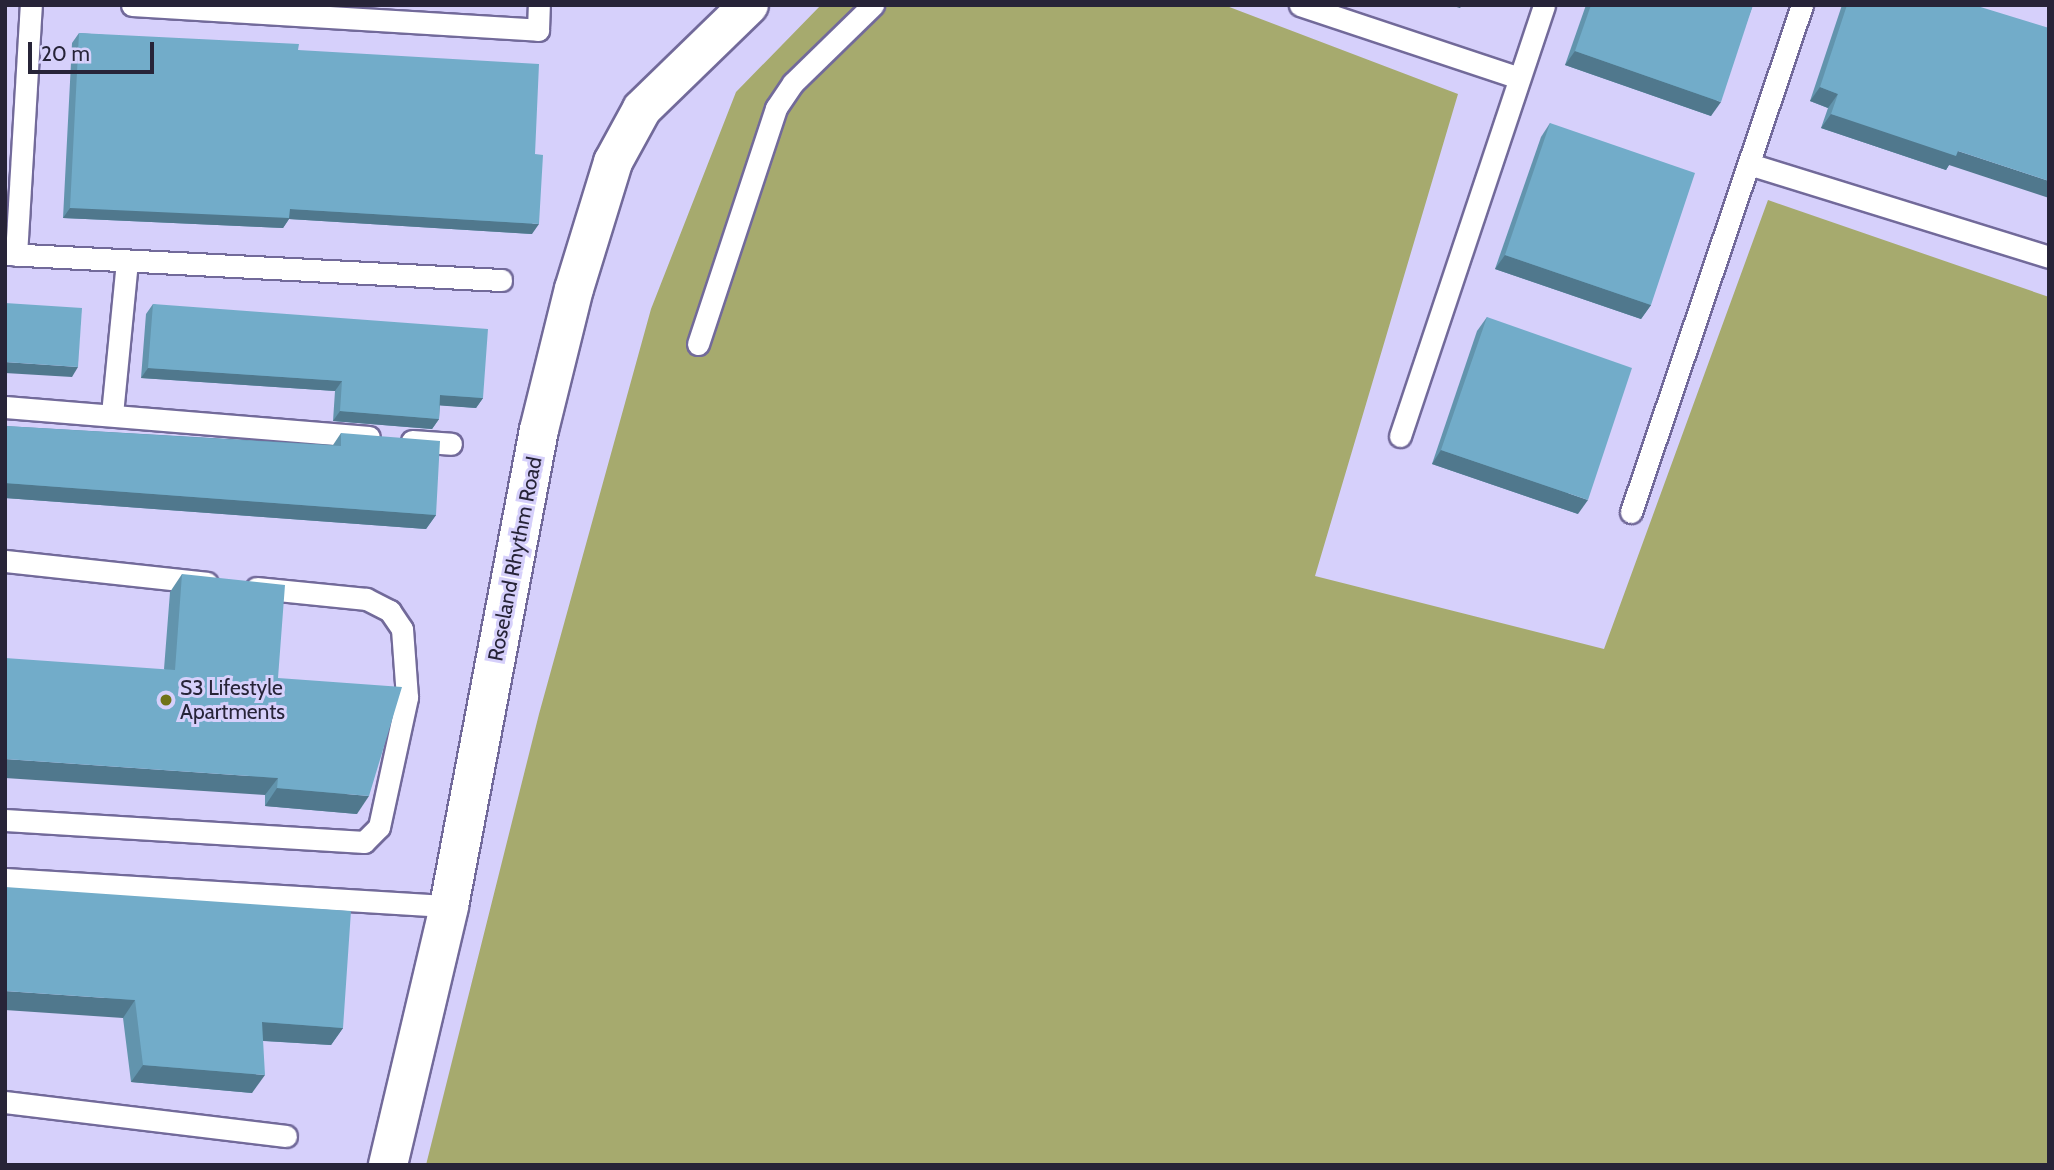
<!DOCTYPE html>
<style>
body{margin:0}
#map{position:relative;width:2054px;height:1170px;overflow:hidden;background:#d6d0fb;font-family:Cabin,sans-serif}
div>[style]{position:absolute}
.green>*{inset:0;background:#a6aa6e}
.roads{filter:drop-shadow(2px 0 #726a9a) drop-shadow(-2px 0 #726a9a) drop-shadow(0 2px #726a9a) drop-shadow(0 -2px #726a9a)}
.lane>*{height:21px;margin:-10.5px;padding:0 10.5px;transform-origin:10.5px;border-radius:10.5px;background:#fff}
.street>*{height:38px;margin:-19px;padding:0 19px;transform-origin:19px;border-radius:19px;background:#fff}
.wall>*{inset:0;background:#6294ad}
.shaded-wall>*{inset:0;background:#50788d}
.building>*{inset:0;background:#72acc9}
.dots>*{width:19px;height:19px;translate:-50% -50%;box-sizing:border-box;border:4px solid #d6d0fb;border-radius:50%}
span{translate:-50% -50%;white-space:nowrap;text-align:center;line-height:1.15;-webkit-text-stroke:6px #d6d0fb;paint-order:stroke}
.street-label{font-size:21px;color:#272438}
.poi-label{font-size:21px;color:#272438}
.left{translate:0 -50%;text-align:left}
.frame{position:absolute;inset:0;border:7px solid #272438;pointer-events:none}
.scale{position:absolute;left:28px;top:42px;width:126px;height:32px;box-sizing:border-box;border:4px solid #272438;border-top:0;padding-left:9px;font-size:21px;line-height:24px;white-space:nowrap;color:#272438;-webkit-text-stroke:5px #d6d0fb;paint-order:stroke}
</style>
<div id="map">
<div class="green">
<div style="clip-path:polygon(821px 5px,1224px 5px,1458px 94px,1315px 576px,1604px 649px,1768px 200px,2049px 297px,2049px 1165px,426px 1165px,539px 714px,651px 309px,736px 92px)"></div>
</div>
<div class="roads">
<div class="lane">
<div style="left:132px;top:5px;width:407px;rotate:3.5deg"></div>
<div style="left:538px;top:30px;width:25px;rotate:-88deg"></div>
<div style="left:1300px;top:5px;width:231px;rotate:18.4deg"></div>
<div style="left:1749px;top:164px;width:314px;rotate:17.2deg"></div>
<div style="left:5px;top:254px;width:497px;rotate:3deg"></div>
<div style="left:16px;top:255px;width:250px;rotate:-86.6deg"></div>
<div style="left:698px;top:344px;width:249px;rotate:-71.7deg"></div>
<div style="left:776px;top:108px;width:30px;rotate:-56deg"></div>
<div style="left:793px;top:83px;width:112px;rotate:-44.3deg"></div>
<div style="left:5px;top:407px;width:365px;rotate:4.7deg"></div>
<div style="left:112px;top:414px;width:153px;rotate:-84.4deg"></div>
<div style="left:1400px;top:436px;width:454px;rotate:-71.5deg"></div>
<div style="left:412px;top:441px;width:39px;rotate:4deg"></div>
<div style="left:1631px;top:512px;width:535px;rotate:-71.36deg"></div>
<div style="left:5px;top:561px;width:203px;rotate:6.2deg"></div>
<div style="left:5px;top:820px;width:360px;rotate:3.5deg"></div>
<div style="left:364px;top:842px;width:21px;rotate:-45deg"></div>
<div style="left:379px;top:827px;width:133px;rotate:-77.8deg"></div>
<div style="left:407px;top:697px;width:68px;rotate:-94.2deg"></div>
<div style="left:402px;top:629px;width:22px;rotate:-124deg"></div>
<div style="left:390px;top:611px;width:27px;rotate:-153deg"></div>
<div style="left:366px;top:599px;width:110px;rotate:-174.2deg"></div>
<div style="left:5px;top:879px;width:445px;rotate:3.5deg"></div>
<div style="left:5px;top:1102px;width:283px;rotate:6.9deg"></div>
</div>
<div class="street">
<div style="left:388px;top:1165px;width:266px;rotate:-76.7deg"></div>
<div style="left:449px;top:906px;width:484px;rotate:-79.3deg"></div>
<div style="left:539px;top:430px;width:145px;rotate:-76.1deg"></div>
<div style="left:574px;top:289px;width:133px;rotate:-72.9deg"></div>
<div style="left:613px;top:162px;width:60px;rotate:-61.3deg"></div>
<div style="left:642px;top:109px;width:149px;rotate:-44.2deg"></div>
</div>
</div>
<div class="wall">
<div style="clip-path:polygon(1586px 5px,1753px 5px,1711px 116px,1565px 65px)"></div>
<div style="clip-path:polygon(1842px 5px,1974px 5px,1949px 165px,1946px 170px,1821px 128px,1828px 108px,1810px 101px)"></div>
<div style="clip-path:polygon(79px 33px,298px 50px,535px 154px,532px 234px,289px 219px,283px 228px,63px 218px,72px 43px)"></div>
<div style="clip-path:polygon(1550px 123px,1651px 305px,1641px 319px,1495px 269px,1541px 137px)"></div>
<div style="clip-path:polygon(153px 304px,483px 398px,476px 408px,440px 405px,439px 419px,432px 429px,333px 421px,335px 391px,141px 378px,146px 314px)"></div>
<div style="clip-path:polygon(1487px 317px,1578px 514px,1432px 464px,1477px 331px)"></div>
<div style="clip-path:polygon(5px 426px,333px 445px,341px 433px,436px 515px,426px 529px,5px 498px)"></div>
<div style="clip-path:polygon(182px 574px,278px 678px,357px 814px,265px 806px,265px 795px,164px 669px,170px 592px)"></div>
<div style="clip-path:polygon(5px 887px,343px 1028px,331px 1045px,263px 1041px,252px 1093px,131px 1082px,123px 1018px)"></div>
</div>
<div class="shaded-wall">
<div style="clip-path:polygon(1450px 5px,1462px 5px,1460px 8px)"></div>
<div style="clip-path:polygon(1575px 51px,1721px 102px,1711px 116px,1565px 65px)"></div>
<div style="clip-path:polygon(1820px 87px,1838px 94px,1828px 108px,1810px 101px)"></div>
<div style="clip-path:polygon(1831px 114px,1958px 151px,2049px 181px,2049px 198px,1949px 165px,1946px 170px,1821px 128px)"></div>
<div style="clip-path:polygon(70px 208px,290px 209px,539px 224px,532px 234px,289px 219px,283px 228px,63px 218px)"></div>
<div style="clip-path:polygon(1505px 255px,1651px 305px,1641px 319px,1495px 269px)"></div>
<div style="clip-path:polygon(5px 362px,78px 367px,72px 377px,5px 373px)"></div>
<div style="clip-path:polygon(148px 368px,342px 381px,335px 391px,141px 378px)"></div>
<div style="clip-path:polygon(440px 395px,483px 398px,476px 408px,433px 405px)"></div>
<div style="clip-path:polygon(340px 411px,439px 419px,432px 429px,333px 421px)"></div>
<div style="clip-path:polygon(1441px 450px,1588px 500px,1578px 514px,1432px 464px)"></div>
<div style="clip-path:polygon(5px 483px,436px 515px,426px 529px,5px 498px)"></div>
<div style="clip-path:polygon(5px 759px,278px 778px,265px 795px,5px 778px)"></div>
<div style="clip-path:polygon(277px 788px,369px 796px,357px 814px,265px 806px)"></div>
<div style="clip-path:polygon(5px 991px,135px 1000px,123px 1018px,5px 1010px)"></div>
<div style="clip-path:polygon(262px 1022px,343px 1028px,331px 1045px,250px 1040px)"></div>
<div style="clip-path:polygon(143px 1065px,265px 1075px,252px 1093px,131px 1082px)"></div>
</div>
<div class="building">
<div style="clip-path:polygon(1591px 5px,1753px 5px,1721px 102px,1575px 51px)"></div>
<div style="clip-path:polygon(1847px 5px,1974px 5px,2049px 28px,2049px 181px,1958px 151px,1956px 156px,1831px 114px,1838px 94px,1820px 87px)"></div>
<div style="clip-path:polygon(79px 33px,299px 44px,298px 50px,539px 64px,535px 154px,543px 155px,539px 224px,290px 209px,289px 218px,70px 208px)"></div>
<div style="clip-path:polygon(1550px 123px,1695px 173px,1651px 305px,1505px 255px)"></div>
<div style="clip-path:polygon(5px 303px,82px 308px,78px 367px,5px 362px)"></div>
<div style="clip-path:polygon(153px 304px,488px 329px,483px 398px,440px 395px,439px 419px,340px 411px,342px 381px,148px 368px)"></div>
<div style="clip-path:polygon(1487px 317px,1632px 368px,1588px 500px,1441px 450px)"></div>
<div style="clip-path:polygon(5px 426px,341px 446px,341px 433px,440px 441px,436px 515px,5px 483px)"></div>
<div style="clip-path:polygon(182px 574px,285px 585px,278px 678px,402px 687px,369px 796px,277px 788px,278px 778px,5px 759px,5px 658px,175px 670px)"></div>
<div style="clip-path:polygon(5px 887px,351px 911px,343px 1028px,262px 1022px,265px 1075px,143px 1065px,135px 1000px,5px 991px)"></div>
</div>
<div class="dots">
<div style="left:166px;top:700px;background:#707319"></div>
</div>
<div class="street-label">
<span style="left:515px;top:559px;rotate:-79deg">Roseland Rhythm Road</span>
</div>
<div class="poi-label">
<span class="left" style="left:180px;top:700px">S3 Lifestyle<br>Apartments</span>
</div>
<div class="frame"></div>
<div class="scale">20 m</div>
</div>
